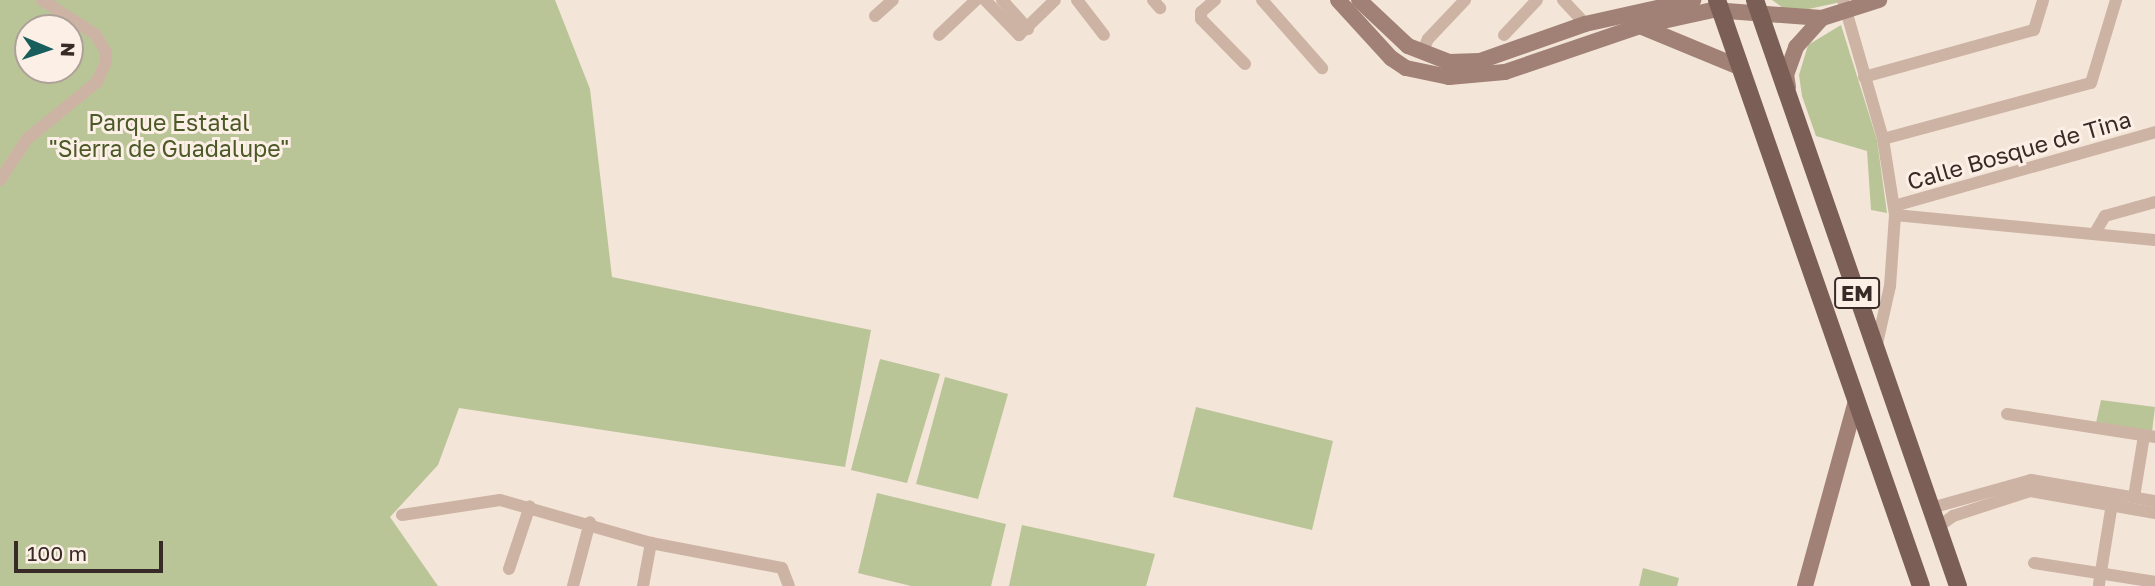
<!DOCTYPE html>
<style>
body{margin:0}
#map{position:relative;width:2155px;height:586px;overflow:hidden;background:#f4e5d9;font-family:"Golos Text",sans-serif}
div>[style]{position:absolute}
.green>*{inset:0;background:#bac597}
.street>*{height:12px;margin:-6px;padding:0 6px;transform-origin:6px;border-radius:6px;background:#cdb3a4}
.secondary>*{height:16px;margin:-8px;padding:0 8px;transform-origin:8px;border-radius:8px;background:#a18175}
.primary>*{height:18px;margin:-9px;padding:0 9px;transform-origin:9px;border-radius:9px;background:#7b5f56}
span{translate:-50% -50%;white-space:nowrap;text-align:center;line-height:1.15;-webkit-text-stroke:6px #fbefe6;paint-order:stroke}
.shield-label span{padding:2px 5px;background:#fbefe6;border:2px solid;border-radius:5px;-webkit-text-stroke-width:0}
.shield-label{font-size:21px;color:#382a26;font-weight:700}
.park-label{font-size:23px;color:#4b5927}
.street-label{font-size:23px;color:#382a26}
.north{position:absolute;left:14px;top:14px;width:70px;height:70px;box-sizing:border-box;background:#fbefe6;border:2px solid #ada099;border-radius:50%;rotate:92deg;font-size:19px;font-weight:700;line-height:28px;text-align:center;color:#382a26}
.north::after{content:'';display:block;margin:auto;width:24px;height:32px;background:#175e5c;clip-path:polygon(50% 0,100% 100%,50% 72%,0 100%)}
.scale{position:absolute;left:14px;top:541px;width:149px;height:32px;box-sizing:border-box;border:4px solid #382a26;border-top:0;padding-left:9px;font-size:21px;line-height:24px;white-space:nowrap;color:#382a26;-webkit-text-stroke:5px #fbefe6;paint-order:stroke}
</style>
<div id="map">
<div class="green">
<div style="clip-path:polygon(evenodd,0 0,555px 0,590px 89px,612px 277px,871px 330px,845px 467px,459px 408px,438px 465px,390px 517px,438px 586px,0 586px,0 0,28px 28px,70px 28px,70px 70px,28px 70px,28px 28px)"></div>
<div style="clip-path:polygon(1772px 0,1840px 0,1841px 2px,1804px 10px,1783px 8px)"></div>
<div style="clip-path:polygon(1841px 25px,1877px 140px,1887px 213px,1871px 210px,1867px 151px,1816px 136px,1802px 96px,1799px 75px,1808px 45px)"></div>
<div style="clip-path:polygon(880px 359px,940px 374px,907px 483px,851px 470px)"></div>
<div style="clip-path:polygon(945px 377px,1008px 394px,978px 499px,916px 484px)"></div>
<div style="clip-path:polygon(2101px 400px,2155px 407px,2152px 432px,2096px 423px)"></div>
<div style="clip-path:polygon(1196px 407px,1333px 441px,1312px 530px,1173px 497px)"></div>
<div style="clip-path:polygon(877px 493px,1006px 524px,991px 586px,911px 586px,858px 573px)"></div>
<div style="clip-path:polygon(1022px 525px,1155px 554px,1146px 586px,1009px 586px)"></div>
<div style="clip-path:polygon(1643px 568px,1679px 578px,1677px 586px,1639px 586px)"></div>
</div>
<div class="street">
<div style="left:985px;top:0;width:49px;rotate:45.8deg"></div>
<div style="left:1019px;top:35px;width:50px;rotate:-44.2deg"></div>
<div style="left:1002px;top:0;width:39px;rotate:48deg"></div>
<div style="left:1077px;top:0;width:44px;rotate:52.4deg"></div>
<div style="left:1153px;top:0;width:11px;rotate:49deg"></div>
<div style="left:1215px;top:0;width:18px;rotate:139deg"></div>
<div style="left:1201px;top:12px;width:7px;rotate:90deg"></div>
<div style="left:1201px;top:19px;width:63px;rotate:45.6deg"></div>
<div style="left:1262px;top:0;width:91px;rotate:48.6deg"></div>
<div style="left:1563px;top:0;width:33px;rotate:47deg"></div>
<div style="left:1843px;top:0;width:145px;rotate:73.9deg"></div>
<div style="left:1883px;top:139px;width:77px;rotate:81deg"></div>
<div style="left:1895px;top:215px;width:71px;rotate:94deg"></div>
<div style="left:1890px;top:286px;width:64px;rotate:102.7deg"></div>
<div style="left:875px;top:16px;width:24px;rotate:-42deg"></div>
<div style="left:939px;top:35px;width:51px;rotate:-43.4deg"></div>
<div style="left:1504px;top:35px;width:48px;rotate:-46.7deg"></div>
<div style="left:1422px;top:53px;width:15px;rotate:-67deg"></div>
<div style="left:1428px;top:39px;width:54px;rotate:-46.5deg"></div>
<div style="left:1864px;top:77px;width:176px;rotate:-15.5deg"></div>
<div style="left:2034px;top:30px;width:31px;rotate:-73deg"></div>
<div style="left:1883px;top:139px;width:215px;rotate:-15.1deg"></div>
<div style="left:2091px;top:83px;width:87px;rotate:-73.2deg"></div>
<div style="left:0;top:180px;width:49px;rotate:-56.6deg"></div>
<div style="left:27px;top:139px;width:90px;rotate:-39.2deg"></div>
<div style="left:97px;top:82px;width:22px;rotate:-66deg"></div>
<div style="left:106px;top:62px;width:10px;rotate:-90deg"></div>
<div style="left:106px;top:52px;width:21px;rotate:-121deg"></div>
<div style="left:95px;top:34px;width:63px;rotate:-147.3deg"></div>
<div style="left:1894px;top:206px;width:271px;rotate:-15.8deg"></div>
<div style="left:1895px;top:215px;width:261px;rotate:5.5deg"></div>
<div style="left:2095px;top:233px;width:20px;rotate:-60deg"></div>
<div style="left:2105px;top:216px;width:52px;rotate:-15.6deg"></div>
<div style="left:2007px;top:414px;width:150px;rotate:8.8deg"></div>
<div style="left:2134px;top:497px;width:62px;rotate:-80.7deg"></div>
<div style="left:1931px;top:508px;width:104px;rotate:-15.6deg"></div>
<div style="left:2031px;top:480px;width:126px;rotate:9.6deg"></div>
<div style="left:402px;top:515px;width:99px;rotate:-8.7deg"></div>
<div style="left:500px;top:500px;width:157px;rotate:15.9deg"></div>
<div style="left:651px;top:543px;width:133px;rotate:10.8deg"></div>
<div style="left:782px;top:568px;width:19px;rotate:69deg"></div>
<div style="left:1938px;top:527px;width:19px;rotate:-36deg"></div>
<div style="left:1953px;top:516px;width:81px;rotate:-18deg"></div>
<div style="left:2030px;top:491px;width:127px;rotate:10deg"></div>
<div style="left:2034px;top:563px;width:122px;rotate:8.9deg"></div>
<div style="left:509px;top:569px;width:66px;rotate:-71.6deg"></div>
<div style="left:2099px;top:584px;width:87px;rotate:-80.8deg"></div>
<div style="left:573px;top:586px;width:66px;rotate:-75.1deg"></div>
<div style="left:643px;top:586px;width:44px;rotate:-79.5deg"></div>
</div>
<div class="secondary">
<div style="left:1338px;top:0;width:79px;rotate:47.6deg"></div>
<div style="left:1391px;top:58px;width:18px;rotate:34deg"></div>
<div style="left:1406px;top:68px;width:44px;rotate:11.8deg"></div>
<div style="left:1449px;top:77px;width:56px;rotate:-5.1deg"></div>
<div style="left:1505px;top:72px;width:143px;rotate:-18.8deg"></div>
<div style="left:1640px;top:26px;width:75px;rotate:-12.4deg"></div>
<div style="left:1713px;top:10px;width:109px;rotate:4.2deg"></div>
<div style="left:1822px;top:18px;width:60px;rotate:-17.5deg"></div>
<div style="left:1359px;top:0;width:67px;rotate:43.2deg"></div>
<div style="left:1408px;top:46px;width:44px;rotate:21.3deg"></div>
<div style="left:1449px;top:62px;width:31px;rotate:-2deg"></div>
<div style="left:1480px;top:61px;width:111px;rotate:-19.4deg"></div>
<div style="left:1585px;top:24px;width:111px;rotate:-12.5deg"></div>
<div style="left:1640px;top:26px;width:107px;rotate:22.5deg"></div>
<div style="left:1788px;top:87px;width:12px;rotate:-99deg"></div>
<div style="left:1786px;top:75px;width:30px;rotate:-70deg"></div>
<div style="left:1796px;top:47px;width:39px;rotate:-48deg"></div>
<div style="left:1805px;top:586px;width:192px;rotate:-74.6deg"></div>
</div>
<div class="primary">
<div style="left:1717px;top:0;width:620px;rotate:70.81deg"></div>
<div style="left:1755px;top:0;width:620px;rotate:70.89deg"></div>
</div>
<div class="shield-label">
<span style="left:1857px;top:293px">EM</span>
</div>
<div class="park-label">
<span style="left:169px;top:135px">Parque Estatal<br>"Sierra de Guadalupe"</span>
</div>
<div class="street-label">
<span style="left:2019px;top:150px;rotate:-16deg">Calle Bosque de Tina</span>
</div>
<div class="north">N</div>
<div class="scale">100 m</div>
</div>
